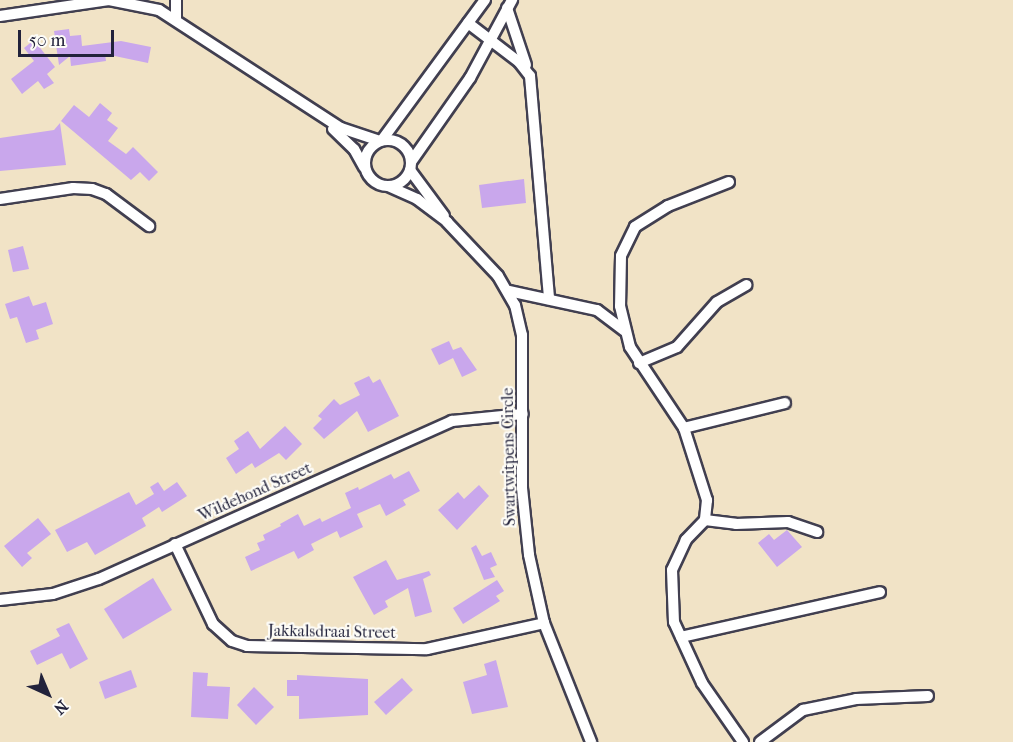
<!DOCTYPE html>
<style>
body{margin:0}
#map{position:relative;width:1013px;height:742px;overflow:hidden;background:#f1e3c6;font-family:"IM FELL French Canon",serif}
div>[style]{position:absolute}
.building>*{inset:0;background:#c9a7ec}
.roads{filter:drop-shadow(2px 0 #413f50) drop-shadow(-2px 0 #413f50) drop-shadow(0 2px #413f50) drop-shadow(0 -2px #413f50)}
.minor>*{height:10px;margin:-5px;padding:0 5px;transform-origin:5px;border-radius:5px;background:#fff}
.minor>.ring{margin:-5px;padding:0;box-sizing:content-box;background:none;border:10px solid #fff;border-radius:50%}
span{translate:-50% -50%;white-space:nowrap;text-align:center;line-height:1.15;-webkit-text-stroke:4.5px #fdfcf7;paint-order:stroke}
.street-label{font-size:16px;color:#22223b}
.north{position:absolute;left:18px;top:664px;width:60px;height:60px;-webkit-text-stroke:4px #fdfcf7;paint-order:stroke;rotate:136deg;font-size:16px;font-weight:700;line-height:24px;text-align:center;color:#22223b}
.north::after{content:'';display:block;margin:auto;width:21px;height:27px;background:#22223b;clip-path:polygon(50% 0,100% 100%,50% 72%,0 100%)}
.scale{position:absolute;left:18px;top:30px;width:96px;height:27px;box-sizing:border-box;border:3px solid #22223b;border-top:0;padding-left:8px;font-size:18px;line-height:21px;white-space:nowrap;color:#22223b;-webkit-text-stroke:4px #fdfcf7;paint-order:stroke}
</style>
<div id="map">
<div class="building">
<div style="clip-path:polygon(69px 29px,70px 36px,81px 35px,82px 46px,121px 41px,151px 47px,148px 63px,105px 54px,106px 61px,71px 66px,70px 56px,59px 65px,54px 31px)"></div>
<div style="clip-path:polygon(34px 40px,55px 67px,47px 74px,54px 83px,44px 89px,38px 81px,22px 94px,11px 79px,34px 61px,24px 48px)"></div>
<div style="clip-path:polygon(100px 103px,112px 113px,107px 120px,118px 128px,108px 141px,126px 154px,133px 147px,158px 172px,149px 181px,140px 172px,131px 180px,61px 121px,74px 105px,89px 117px)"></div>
<div style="clip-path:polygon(60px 123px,66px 165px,0 171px,0 138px,54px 130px)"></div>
<div style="clip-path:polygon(524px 179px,526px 203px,482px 208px,479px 185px)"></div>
<div style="clip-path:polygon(23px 246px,29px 269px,13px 272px,8px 250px)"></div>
<div style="clip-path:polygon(29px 296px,33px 306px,46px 302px,53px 324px,36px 330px,39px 339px,26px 343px,17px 317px,10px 319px,5px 304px)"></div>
<div style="clip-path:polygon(449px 341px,453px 350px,461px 347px,477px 370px,462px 377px,453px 358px,439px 365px,431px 349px)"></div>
<div style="clip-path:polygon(369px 376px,373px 383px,380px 379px,399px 416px,368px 432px,357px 411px,324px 439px,313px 428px,322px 419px,318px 416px,334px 399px,340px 405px,360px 395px,354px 383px)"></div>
<div style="clip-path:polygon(285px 426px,302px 444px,286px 460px,279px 453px,255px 468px,252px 463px,236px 474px,226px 458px,239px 449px,234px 441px,248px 431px,260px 449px)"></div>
<div style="clip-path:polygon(409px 471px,420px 491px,403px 500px,406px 505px,386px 516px,380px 504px,357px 514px,363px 527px,340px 538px,337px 531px,311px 544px,314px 550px,298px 559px,294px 551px,251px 571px,245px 557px,260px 550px,257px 543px,265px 540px,263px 535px,281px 526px,280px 524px,298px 514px,304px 526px,320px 518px,322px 522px,351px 508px,345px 493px,358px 487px,359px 490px,391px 474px,394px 479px)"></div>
<div style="clip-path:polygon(158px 482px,164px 491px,177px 482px,187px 496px,162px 512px,159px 507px,142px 518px,146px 526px,95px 555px,87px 542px,67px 552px,55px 530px,129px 492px,136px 505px,154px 494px,150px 487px)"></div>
<div style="clip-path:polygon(479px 485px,489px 496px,457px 530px,438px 510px,458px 492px,464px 499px)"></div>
<div style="clip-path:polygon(38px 518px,51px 534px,27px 553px,32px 558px,22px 567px,4px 546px)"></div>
<div style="clip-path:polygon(787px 530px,802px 547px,777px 567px,758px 543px,769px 534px,774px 540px)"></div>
<div style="clip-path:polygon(476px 545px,482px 556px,491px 552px,497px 565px,490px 568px,495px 577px,484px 580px,471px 548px)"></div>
<div style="clip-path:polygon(386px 560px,397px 580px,429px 571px,431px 575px,423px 579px,432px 612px,415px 617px,408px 588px,385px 601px,388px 607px,374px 615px,353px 577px)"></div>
<div style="clip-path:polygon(153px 578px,172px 610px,123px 639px,104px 609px)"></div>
<div style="clip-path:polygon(497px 580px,504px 591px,496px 596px,500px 601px,463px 624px,453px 608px)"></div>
<div style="clip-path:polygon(69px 623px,88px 659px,70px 669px,62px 653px,37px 665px,30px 651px,60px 636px,56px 629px)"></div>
<div style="clip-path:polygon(496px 660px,508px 707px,472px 714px,463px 682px,487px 675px,484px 664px)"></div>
<div style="clip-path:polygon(131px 670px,137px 687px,105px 699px,99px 682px)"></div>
<div style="clip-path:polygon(193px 672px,208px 673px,207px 686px,230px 687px,228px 719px,191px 717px)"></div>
<div style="clip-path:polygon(297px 675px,368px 679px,368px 715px,299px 719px,299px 696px,287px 696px,287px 680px,297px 680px)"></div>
<div style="clip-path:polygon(402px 678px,413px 690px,386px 715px,374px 702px)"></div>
<div style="clip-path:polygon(254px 687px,274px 707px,256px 725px,237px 705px)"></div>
</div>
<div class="roads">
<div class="minor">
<div style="left:507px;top:8px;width:60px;rotate:71.6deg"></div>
<div style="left:0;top:16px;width:110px;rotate:-8.4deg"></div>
<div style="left:109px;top:0;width:51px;rotate:11.3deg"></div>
<div style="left:159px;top:10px;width:217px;rotate:33deg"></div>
<div style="left:341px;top:128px;width:41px;rotate:18.4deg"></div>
<div style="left:176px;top:18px;width:18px;rotate:-90deg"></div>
<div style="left:468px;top:23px;width:64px;rotate:37.4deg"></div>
<div style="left:519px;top:62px;width:18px;rotate:52deg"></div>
<div style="left:530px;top:76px;width:224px;rotate:85.1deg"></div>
<div style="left:333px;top:129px;width:29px;rotate:44deg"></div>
<div style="left:354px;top:149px;width:21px;rotate:61deg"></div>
<div class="ring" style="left:365px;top:140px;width:36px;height:36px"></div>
<div style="left:382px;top:140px;width:174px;rotate:-53.7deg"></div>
<div style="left:411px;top:162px;width:103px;rotate:-54.9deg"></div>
<div style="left:470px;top:78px;width:89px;rotate:-61.7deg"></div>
<div style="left:410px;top:170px;width:57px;rotate:53.5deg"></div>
<div style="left:729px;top:182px;width:66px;rotate:158.5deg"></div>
<div style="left:668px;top:206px;width:39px;rotate:148deg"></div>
<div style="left:635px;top:227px;width:32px;rotate:116deg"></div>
<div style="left:621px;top:256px;width:50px;rotate:91.1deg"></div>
<div style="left:620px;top:306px;width:42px;rotate:76.3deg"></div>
<div style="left:630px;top:347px;width:97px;rotate:56.3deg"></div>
<div style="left:684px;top:428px;width:76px;rotate:72.3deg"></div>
<div style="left:707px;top:500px;width:20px;rotate:96deg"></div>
<div style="left:705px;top:520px;width:28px;rotate:134deg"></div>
<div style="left:686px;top:540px;width:33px;rotate:115deg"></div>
<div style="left:672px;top:570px;width:52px;rotate:87.8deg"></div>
<div style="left:674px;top:622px;width:67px;rotate:65.3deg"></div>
<div style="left:702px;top:683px;width:72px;rotate:55.2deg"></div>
<div style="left:388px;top:186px;width:32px;rotate:24deg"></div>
<div style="left:417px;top:199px;width:38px;rotate:37deg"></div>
<div style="left:447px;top:222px;width:74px;rotate:46.6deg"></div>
<div style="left:498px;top:276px;width:34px;rotate:60deg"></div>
<div style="left:515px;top:305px;width:31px;rotate:77deg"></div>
<div style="left:522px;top:335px;width:153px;rotate:90deg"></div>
<div style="left:522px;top:488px;width:67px;rotate:84deg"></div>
<div style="left:529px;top:555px;width:70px;rotate:77.6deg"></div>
<div style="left:544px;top:623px;width:128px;rotate:68.4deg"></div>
<div style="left:0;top:199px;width:74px;rotate:-8.6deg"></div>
<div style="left:73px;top:188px;width:19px;rotate:3deg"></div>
<div style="left:92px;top:189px;width:15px;rotate:20deg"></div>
<div style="left:106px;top:194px;width:54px;rotate:36.7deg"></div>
<div style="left:509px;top:291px;width:90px;rotate:12.2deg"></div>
<div style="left:597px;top:310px;width:34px;rotate:37deg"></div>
<div style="left:639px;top:363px;width:41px;rotate:-22.8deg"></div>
<div style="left:677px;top:347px;width:60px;rotate:-48.4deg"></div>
<div style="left:717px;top:302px;width:34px;rotate:-30deg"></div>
<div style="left:684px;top:428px;width:104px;rotate:-13.9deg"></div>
<div style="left:705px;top:520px;width:31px;rotate:7deg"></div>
<div style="left:736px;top:524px;width:52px;rotate:-2.2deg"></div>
<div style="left:788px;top:522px;width:31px;rotate:19deg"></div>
<div style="left:175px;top:544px;width:89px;rotate:64.6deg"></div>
<div style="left:213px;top:624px;width:25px;rotate:42deg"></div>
<div style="left:232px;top:641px;width:16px;rotate:18deg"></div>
<div style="left:247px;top:646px;width:180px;rotate:1deg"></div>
<div style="left:427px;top:649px;width:120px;rotate:-12.5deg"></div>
<div style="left:0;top:600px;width:53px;rotate:-6.5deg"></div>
<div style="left:53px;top:594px;width:48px;rotate:-18.1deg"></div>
<div style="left:99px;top:579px;width:387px;rotate:-24.1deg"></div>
<div style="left:452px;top:421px;width:71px;rotate:-5.6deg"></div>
<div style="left:681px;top:637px;width:204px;rotate:-12.7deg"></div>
<div style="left:760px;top:742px;width:54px;rotate:-36.7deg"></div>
<div style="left:803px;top:710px;width:54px;rotate:-11.7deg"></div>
<div style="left:856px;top:699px;width:72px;rotate:-2.4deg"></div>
</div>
</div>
<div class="street-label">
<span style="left:509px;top:457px;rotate:-91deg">Swartwitpens Circle</span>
<span style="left:255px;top:492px;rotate:-24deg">Wildehond Street</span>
<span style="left:332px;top:632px;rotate:1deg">Jakkalsdraai Street</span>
</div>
<div class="north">N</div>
<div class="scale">50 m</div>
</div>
